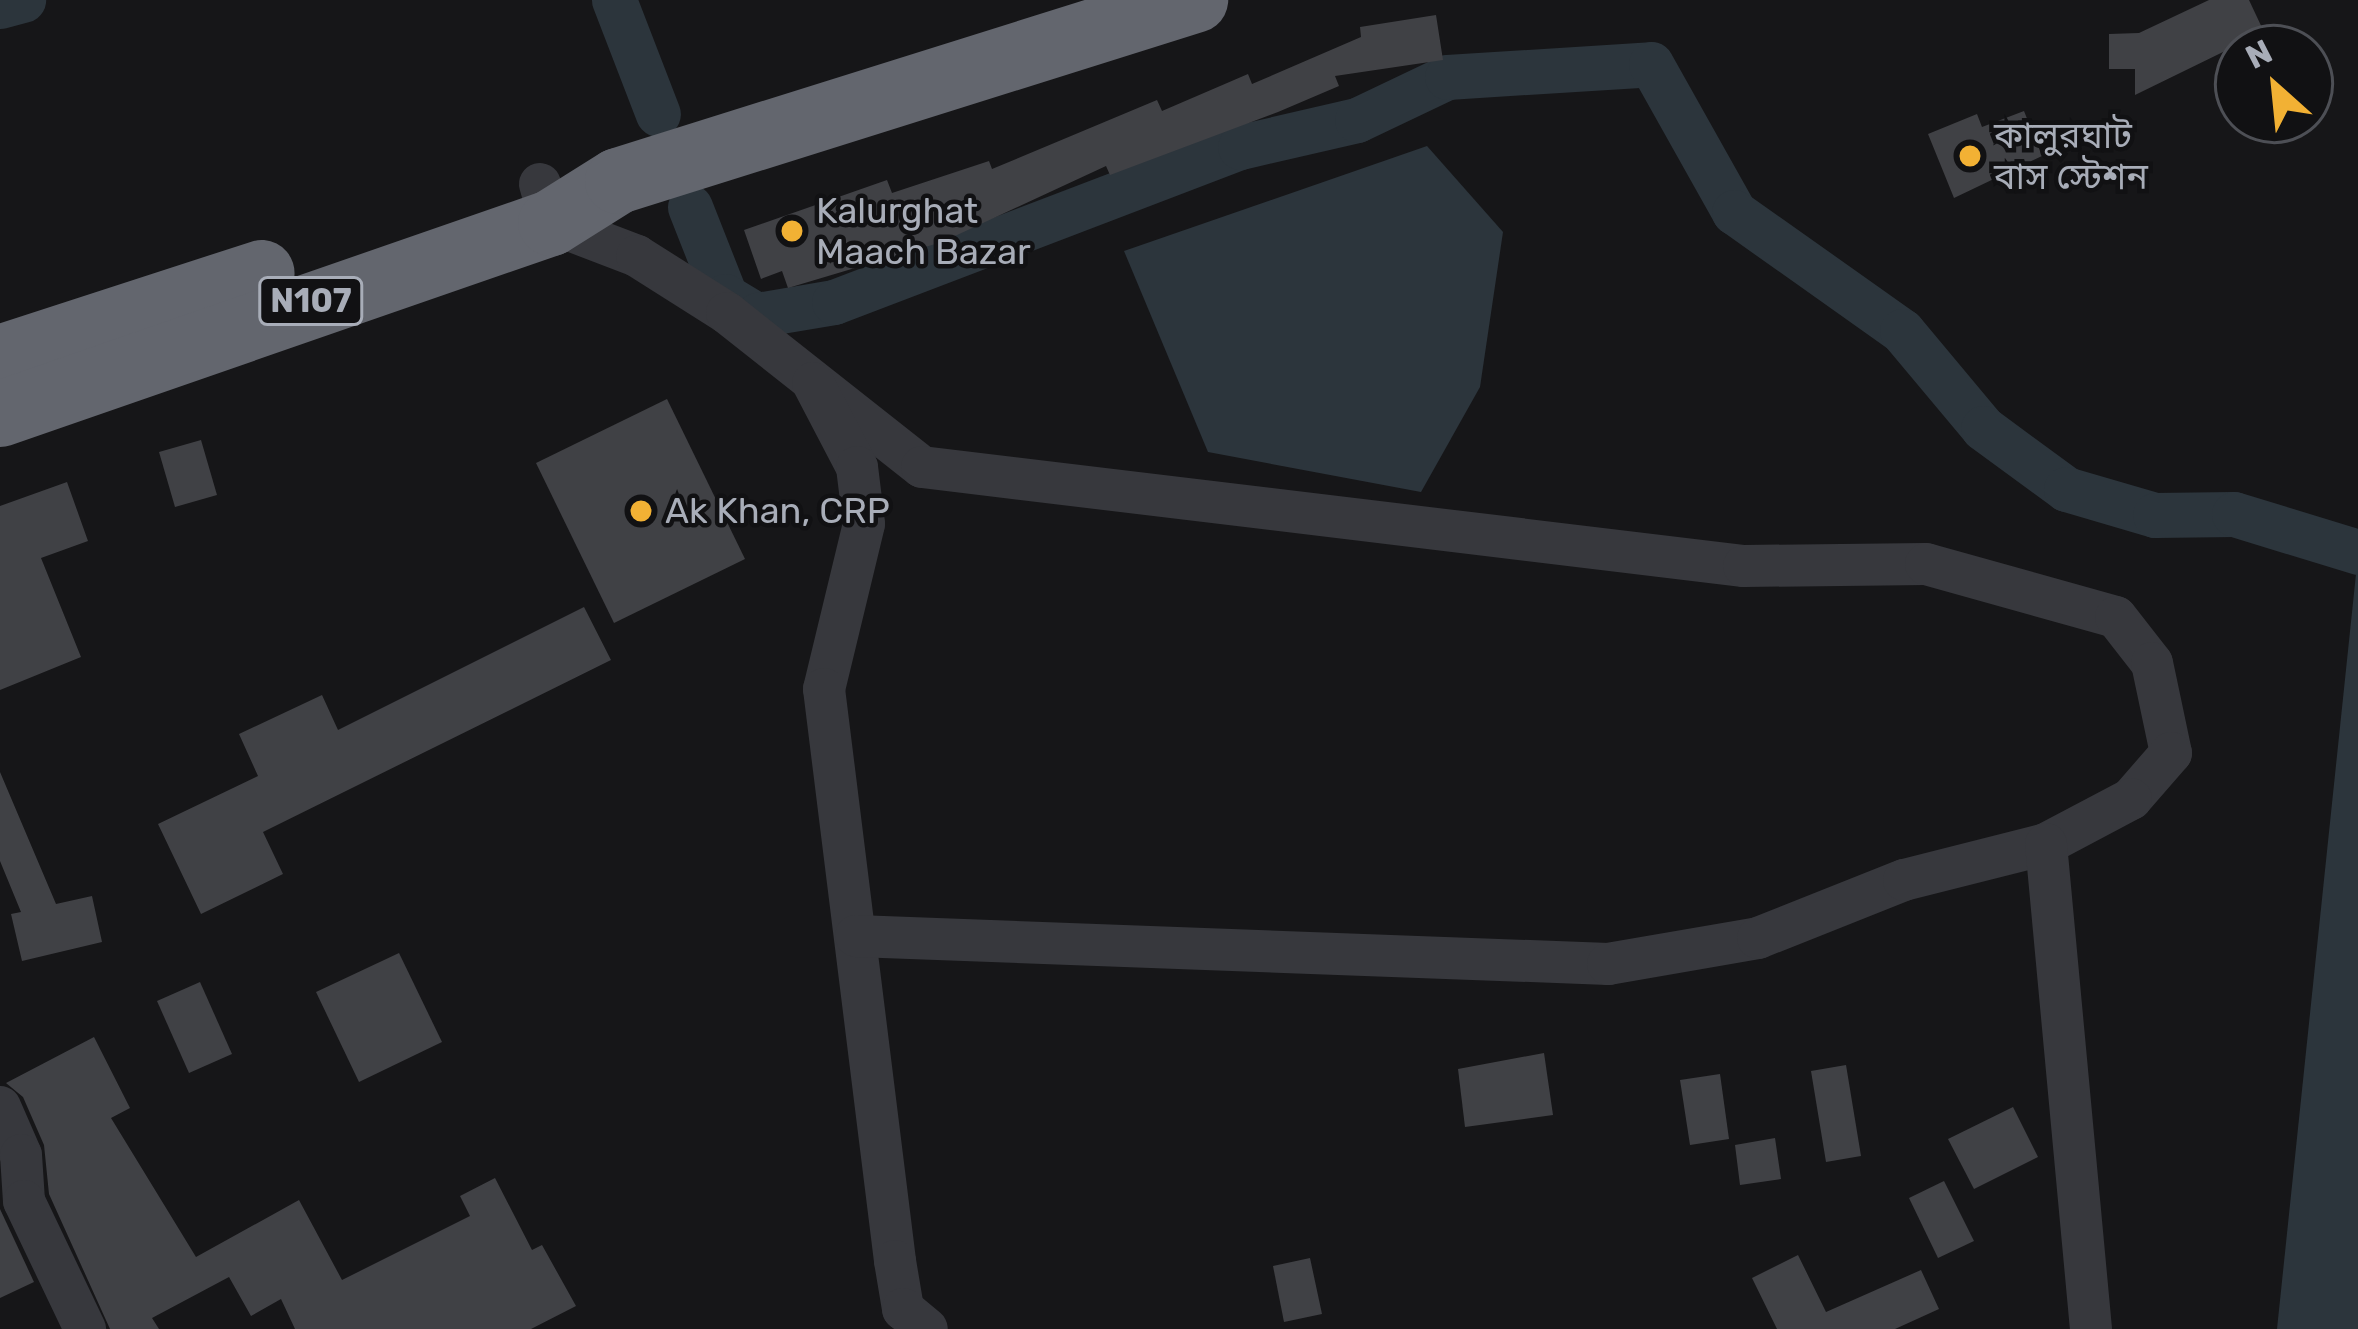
<!DOCTYPE html>
<meta charset="utf-8">
<style>
body{margin:0}
#map{position:relative;width:2358px;height:1329px;overflow:hidden;background:#161618;font-family:Rubik,"Noto Sans Bengali",sans-serif}
div>[style]{position:absolute}
.water>*{inset:0;background:#2c353c}
.canal>*{height:45px;margin:-22.5px;padding:0 22.5px;transform-origin:22.5px;border-radius:22.5px;background:#2c353c}
.building>*{inset:0;background:#404145}
.street>*{height:42px;margin:-21px;padding:0 21px;transform-origin:21px;border-radius:21px;background:#37383d}
.highway>*{height:66px;margin:-33px;padding:0 33px;transform-origin:33px;border-radius:33px;background:#63666e}
.dots>*{width:33px;height:33px;translate:-50% -50%;box-sizing:border-box;border:6px solid #111113;border-radius:50%}
span{translate:-50% -50%;white-space:nowrap;text-align:center;line-height:1.15;-webkit-text-stroke:9px #111113;paint-order:stroke}
.shield-label span{padding:3px 9px;background:#111113;border:3px solid;border-radius:9px;-webkit-text-stroke-width:0}
.shield-label{font-size:33px;color:#a8adb8;font-weight:700}
.poi-label{font-size:36px;color:#a8adb8}
.left{translate:0 -50%;text-align:left}
.north{position:absolute;left:2214px;top:24px;width:120px;height:120px;box-sizing:border-box;background:#111113;border:3px solid #4d4f55;border-radius:50%;rotate:333deg;font-size:33px;font-weight:700;line-height:48px;text-align:center;color:#a8adb8}
.north::after{content:'';display:block;margin:auto;width:42px;height:54px;background:#f2b134;clip-path:polygon(50% 0,100% 100%,50% 72%,0 100%)}
</style>
<div id="map">
<div class="water">
<div style="clip-path:polygon(1427px 146px,1503px 232px,1480px 387px,1421px 492px,1208px 452px,1124px 251px)"></div>
<div style="clip-path:polygon(2358px 555px,2358px 1329px,2277px 1329px)"></div>
</div>
<div class="canal">
<div style="left:614px;top:0;width:122px;rotate:68.9deg"></div>
<div style="left:0;top:6px;width:24px;rotate:-15deg"></div>
<div style="left:690px;top:207px;width:96px;rotate:68.5deg"></div>
<div style="left:725px;top:296px;width:37px;rotate:31deg"></div>
<div style="left:757px;top:315px;width:78px;rotate:-9.6deg"></div>
<div style="left:834px;top:302px;width:435px;rotate:-20.9deg"></div>
<div style="left:1240px;top:147px;width:120px;rotate:-13deg"></div>
<div style="left:1357px;top:120px;width:100px;rotate:-25.5deg"></div>
<div style="left:1447px;top:77px;width:204px;rotate:-3.6deg"></div>
<div style="left:1651px;top:64px;width:170px;rotate:60.7deg"></div>
<div style="left:1734px;top:212px;width:206px;rotate:35.3deg"></div>
<div style="left:1902px;top:331px;width:126px;rotate:50.1deg"></div>
<div style="left:1983px;top:428px;width:103px;rotate:36.3deg"></div>
<div style="left:2066px;top:489px;width:93px;rotate:16.3deg"></div>
<div style="left:2155px;top:515px;width:79px;rotate:-0.7deg"></div>
<div style="left:2234px;top:514px;width:130px;rotate:17deg"></div>
</div>
<div class="building">
<div style="clip-path:polygon(2209px 0,2249px 0,2264px 32px,2135px 95px,2135px 69px,2109px 69px,2109px 34px,2139px 33px)"></div>
<div style="clip-path:polygon(1436px 15px,1443px 60px,1335px 76px,1339px 86px,1278px 112px,1110px 175px,1106px 166px,942px 242px,788px 288px,782px 271px,761px 279px,744px 230px,887px 180px,892px 193px,989px 161px,992px 169px,1157px 100px,1162px 111px,1248px 74px,1252px 84px,1361px 37px,1360px 27px)"></div>
<div style="clip-path:polygon(2024px 111px,2042px 156px,1954px 198px,1928px 134px,1977px 114px,1982px 127px)"></div>
<div style="clip-path:polygon(667px 399px,745px 559px,614px 623px,536px 463px)"></div>
<div style="clip-path:polygon(201px 440px,217px 495px,175px 507px,159px 452px)"></div>
<div style="clip-path:polygon(67px 482px,88px 541px,41px 558px,81px 657px,0 690px,0 506px)"></div>
<div style="clip-path:polygon(584px 607px,611px 660px,263px 832px,283px 874px,201px 914px,158px 824px,258px 776px,239px 734px,322px 695px,338px 730px)"></div>
<div style="clip-path:polygon(0 772px,56px 904px,92px 896px,102px 942px,22px 961px,11px 914px,21px 912px,0 861px)"></div>
<div style="clip-path:polygon(399px 953px,442px 1042px,359px 1082px,316px 992px)"></div>
<div style="clip-path:polygon(200px 982px,232px 1054px,189px 1073px,157px 1001px)"></div>
<div style="clip-path:polygon(94px 1037px,130px 1108px,111px 1118px,196px 1257px,299px 1200px,342px 1280px,470px 1216px,460px 1196px,495px 1178px,532px 1250px,542px 1245px,576px 1306px,531px 1329px,295px 1329px,281px 1299px,251px 1316px,229px 1277px,152px 1318px,159px 1329px,110px 1329px,49px 1194px,44px 1145px,23px 1097px,6px 1083px)"></div>
<div style="clip-path:polygon(1544px 1053px,1553px 1115px,1465px 1127px,1458px 1069px)"></div>
<div style="clip-path:polygon(1846px 1065px,1861px 1156px,1826px 1162px,1811px 1071px)"></div>
<div style="clip-path:polygon(1720px 1074px,1729px 1139px,1690px 1145px,1680px 1080px)"></div>
<div style="clip-path:polygon(2013px 1107px,2038px 1157px,1974px 1189px,1948px 1139px)"></div>
<div style="clip-path:polygon(1775px 1138px,1781px 1179px,1740px 1185px,1735px 1145px)"></div>
<div style="clip-path:polygon(1944px 1181px,1974px 1241px,1938px 1258px,1909px 1198px)"></div>
<div style="clip-path:polygon(0 1209px,34px 1282px,0 1298px)"></div>
<div style="clip-path:polygon(1798px 1255px,1826px 1312px,1921px 1270px,1939px 1309px,1895px 1329px,1777px 1329px,1752px 1278px)"></div>
<div style="clip-path:polygon(1310px 1258px,1322px 1314px,1284px 1322px,1273px 1266px)"></div>
</div>
<div class="street">
<div style="left:540px;top:184px;width:41px;rotate:74.2deg"></div>
<div style="left:551px;top:223px;width:92px;rotate:21deg"></div>
<div style="left:637px;top:256px;width:107px;rotate:32.3deg"></div>
<div style="left:727px;top:313px;width:248px;rotate:38.3deg"></div>
<div style="left:922px;top:467px;width:828px;rotate:6.87deg"></div>
<div style="left:1744px;top:566px;width:182px;rotate:-0.6deg"></div>
<div style="left:1926px;top:564px;width:197px;rotate:15.6deg"></div>
<div style="left:2116px;top:617px;width:58px;rotate:52deg"></div>
<div style="left:2152px;top:663px;width:92px;rotate:78.1deg"></div>
<div style="left:2171px;top:753px;width:61px;rotate:131deg"></div>
<div style="left:2131px;top:799px;width:96px;rotate:152.1deg"></div>
<div style="left:813px;top:383px;width:95px;rotate:62.4deg"></div>
<div style="left:857px;top:467px;width:57px;rotate:83deg"></div>
<div style="left:864px;top:524px;width:170px;rotate:103.6deg"></div>
<div style="left:824px;top:689px;width:576px;rotate:82.92deg"></div>
<div style="left:895px;top:1261px;width:49px;rotate:80.5deg"></div>
<div style="left:903px;top:1309px;width:31px;rotate:40deg"></div>
<div style="left:856px;top:936px;width:753px;rotate:2.13deg"></div>
<div style="left:1608px;top:964px;width:152px;rotate:-9.8deg"></div>
<div style="left:1758px;top:938px;width:157px;rotate:-21.7deg"></div>
<div style="left:1904px;top:880px;width:146px;rotate:-14.2deg"></div>
<div style="left:2046px;top:844px;width:487px;rotate:84.7deg"></div>
<div style="left:0;top:1107px;width:52px;rotate:66.4deg"></div>
<div style="left:21px;top:1155px;width:46px;rotate:86.3deg"></div>
<div style="left:24px;top:1201px;width:142px;rotate:64.5deg"></div>
</div>
<div class="highway">
<div style="left:0;top:358px;width:275px;rotate:-18deg"></div>
<div style="left:0;top:414px;width:583px;rotate:-19.12deg"></div>
<div style="left:551px;top:223px;width:79px;rotate:-32.1deg"></div>
<div style="left:618px;top:181px;width:605px;rotate:-17.42deg"></div>
</div>
<div class="dots">
<div style="left:1970px;top:156px;background:#f2b134"></div>
<div style="left:792px;top:231px;background:#f2b134"></div>
<div style="left:641px;top:511px;background:#f2b134"></div>
</div>
<div class="shield-label">
<span style="left:311px;top:301px">N107</span>
</div>
<div class="poi-label">
<span class="left" style="left:1994px;top:156px">কালুরঘাট<br>বাস স্টেশন</span>
<span class="left" style="left:816px;top:231px">Kalurghat<br>Maach Bazar</span>
<span class="left" style="left:665px;top:511px">Ak Khan, CRP</span>
</div>
<div class="north">N</div>
</div>
